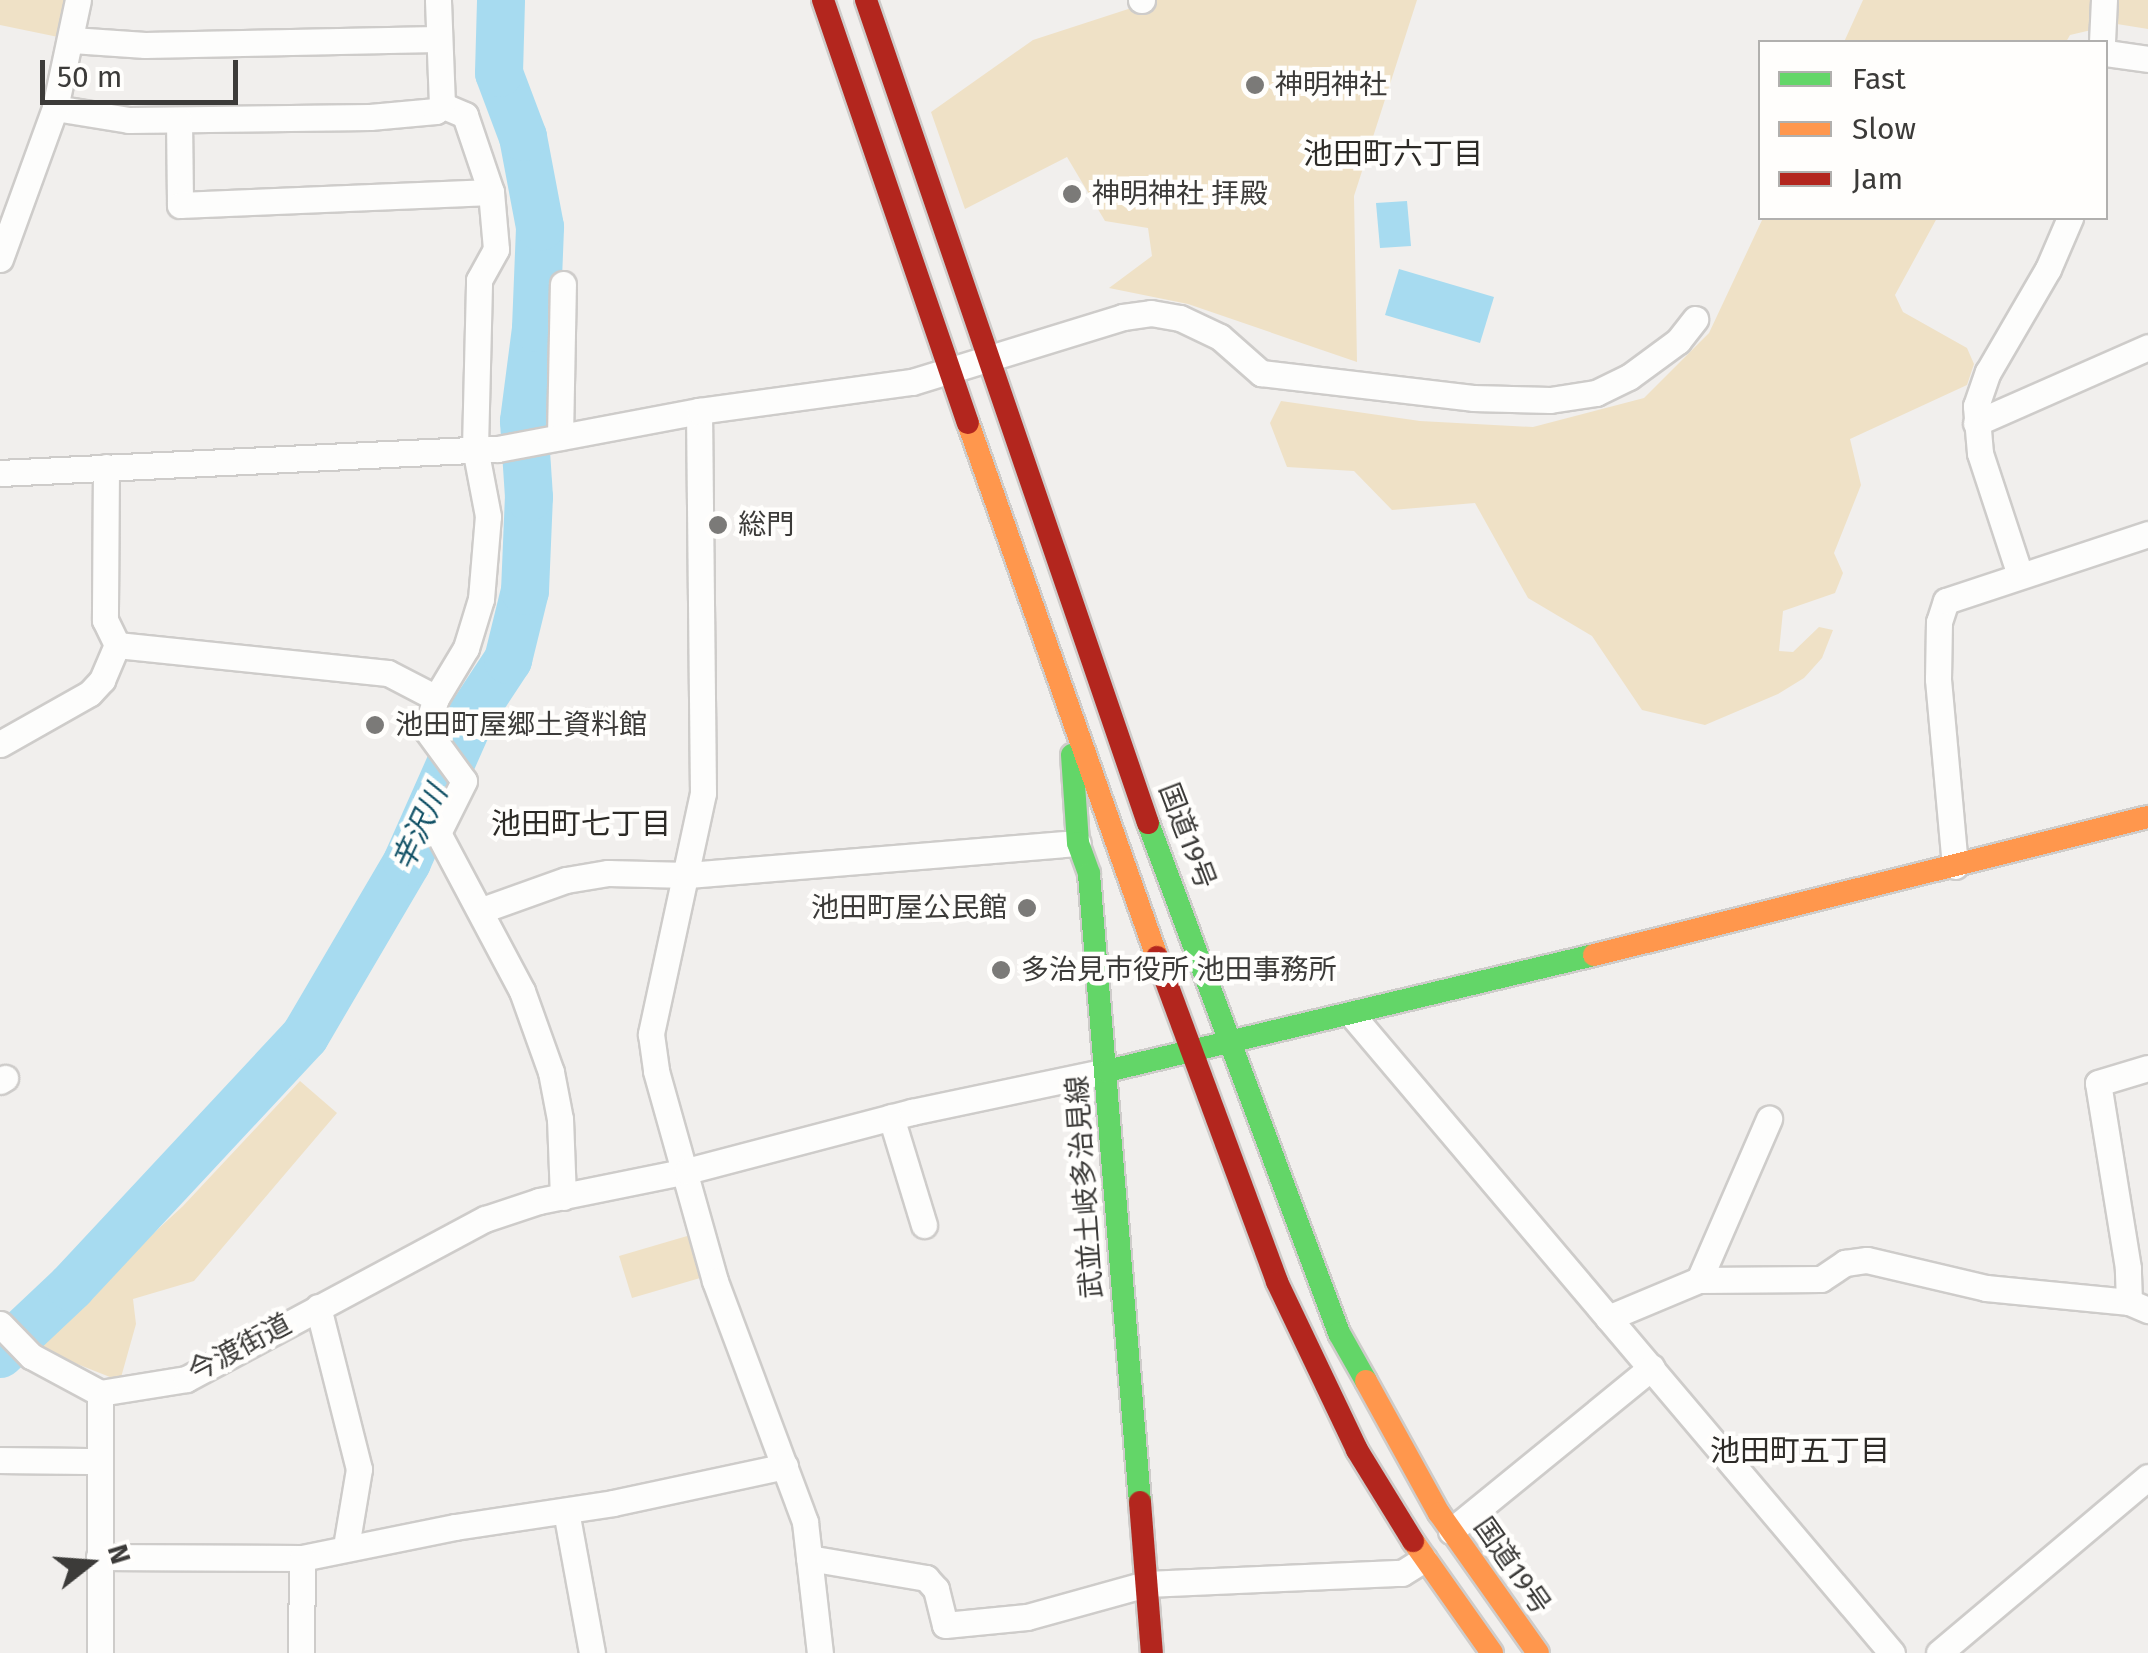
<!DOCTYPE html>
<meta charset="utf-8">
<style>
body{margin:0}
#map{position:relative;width:2148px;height:1653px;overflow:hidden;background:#f1efed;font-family:"Fira Sans","Noto Sans JP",sans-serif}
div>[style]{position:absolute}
.green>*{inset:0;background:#efe1c6}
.water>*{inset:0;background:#a7dbf0}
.river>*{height:48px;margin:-24px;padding:0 24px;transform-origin:24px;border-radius:24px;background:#a7dbf0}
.roads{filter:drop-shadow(2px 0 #ceccca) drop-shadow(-2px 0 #ceccca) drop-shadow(0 2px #ceccca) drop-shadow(0 -2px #ceccca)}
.street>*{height:25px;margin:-12.5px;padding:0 12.5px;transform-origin:12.5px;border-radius:12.5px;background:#fdfdfc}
.fast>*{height:22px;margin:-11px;padding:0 11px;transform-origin:11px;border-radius:11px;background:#63d668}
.slow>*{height:22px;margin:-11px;padding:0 11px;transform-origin:11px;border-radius:11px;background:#ff974d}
.jam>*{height:22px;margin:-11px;padding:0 11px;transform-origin:11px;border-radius:11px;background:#b3261e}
.dots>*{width:28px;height:28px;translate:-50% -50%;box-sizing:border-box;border:5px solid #fffefc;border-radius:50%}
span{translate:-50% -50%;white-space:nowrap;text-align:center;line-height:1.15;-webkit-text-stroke:9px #fffefc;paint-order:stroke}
.poi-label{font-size:28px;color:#3c3b39}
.left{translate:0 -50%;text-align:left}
.right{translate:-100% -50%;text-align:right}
.street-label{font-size:28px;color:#3c3b39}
.neighbourhood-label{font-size:30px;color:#2d2b27}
.water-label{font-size:30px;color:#0f4f64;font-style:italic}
.legend{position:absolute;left:1758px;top:40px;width:350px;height:180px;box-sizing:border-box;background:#fffefc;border:2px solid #b1b0ae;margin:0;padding:12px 18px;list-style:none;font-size:30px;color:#3c3b39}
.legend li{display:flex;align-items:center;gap:20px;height:50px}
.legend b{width:50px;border:2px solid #b1b0ae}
.north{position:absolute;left:40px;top:1513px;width:100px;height:100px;-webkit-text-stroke:8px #fffefc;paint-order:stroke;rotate:73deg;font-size:28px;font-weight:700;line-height:40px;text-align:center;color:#3c3b39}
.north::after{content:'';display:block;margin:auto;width:35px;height:45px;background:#3c3b39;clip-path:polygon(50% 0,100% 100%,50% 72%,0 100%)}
.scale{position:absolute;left:40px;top:60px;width:198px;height:45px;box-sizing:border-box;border:5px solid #3c3b39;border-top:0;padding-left:12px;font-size:30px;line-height:35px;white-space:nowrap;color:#3c3b39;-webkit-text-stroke:8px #fffefc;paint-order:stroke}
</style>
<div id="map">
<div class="green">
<div style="clip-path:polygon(0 0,71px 0,63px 38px,0 25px)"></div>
<div style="clip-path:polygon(1156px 0,1417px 0,1354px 196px,1357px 362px,1188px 304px,1109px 288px,1152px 256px,1148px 228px,1105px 221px,1067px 157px,965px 209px,931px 112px,1033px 40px)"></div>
<div style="clip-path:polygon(1863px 0,2148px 0,2148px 29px,2117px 24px,2070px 35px,2066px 42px,1844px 42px)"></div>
<div style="clip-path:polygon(1763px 218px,1937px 218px,1895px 295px,1903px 312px,1967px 348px,1974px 364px,1967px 385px,1850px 439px,1861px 485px,1834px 553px,1843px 573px,1835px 593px,1783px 611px,1779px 651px,1793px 652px,1819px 627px,1833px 630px,1822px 658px,1804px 678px,1778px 694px,1705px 725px,1642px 710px,1592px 636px,1528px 598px,1475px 503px,1392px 510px,1354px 471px,1287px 467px,1270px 423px,1281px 401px,1420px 421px,1533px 427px,1644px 398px,1709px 333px)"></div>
<div style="clip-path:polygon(300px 1081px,337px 1113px,194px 1281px,133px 1299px,136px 1324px,120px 1381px,57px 1356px,36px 1342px,183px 1206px)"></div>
<div style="clip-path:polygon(694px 1234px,707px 1276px,632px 1298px,619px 1256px)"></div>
</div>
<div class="water">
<div style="clip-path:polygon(1407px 201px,1411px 246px,1380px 248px,1376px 203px)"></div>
<div style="clip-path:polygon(1399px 269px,1494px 297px,1480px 343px,1385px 315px)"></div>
</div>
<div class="river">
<div style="left:0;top:1354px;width:98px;rotate:-43.3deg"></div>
<div style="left:71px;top:1287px;width:343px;rotate:-47deg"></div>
<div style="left:305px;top:1036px;width:202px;rotate:-59.6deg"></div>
<div style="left:407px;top:862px;width:163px;rotate:-66.1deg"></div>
<div style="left:473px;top:713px;width:64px;rotate:-56.6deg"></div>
<div style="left:508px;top:660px;width:71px;rotate:-76.2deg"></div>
<div style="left:525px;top:591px;width:94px;rotate:-87.6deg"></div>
<div style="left:529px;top:497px;width:76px;rotate:-93.8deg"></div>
<div style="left:524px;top:421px;width:94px;rotate:-82.6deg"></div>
<div style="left:536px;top:328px;width:101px;rotate:-87.7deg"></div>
<div style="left:540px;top:227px;width:92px;rotate:-100.7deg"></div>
<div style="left:523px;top:137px;width:68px;rotate:-110.6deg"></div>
<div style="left:499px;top:73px;width:73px;rotate:-88.4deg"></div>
</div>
<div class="roads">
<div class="street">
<div style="left:1141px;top:0;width:1px"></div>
<div style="left:72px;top:40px;width:73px;rotate:3.9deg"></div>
<div style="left:145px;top:45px;width:292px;rotate:-1.2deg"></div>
<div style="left:2102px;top:42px;width:42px;rotate:-87.3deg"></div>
<div style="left:2106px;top:53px;width:42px;rotate:8.1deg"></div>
<div style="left:55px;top:108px;width:75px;rotate:9.2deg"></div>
<div style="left:129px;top:120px;width:241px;rotate:-0.7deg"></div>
<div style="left:370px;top:117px;width:66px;rotate:-5.2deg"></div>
<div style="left:436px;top:111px;width:8px;rotate:-45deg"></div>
<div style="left:179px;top:120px;width:85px;rotate:89.3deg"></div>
<div style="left:180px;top:205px;width:311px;rotate:-2.4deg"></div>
<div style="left:0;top:259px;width:161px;rotate:-70deg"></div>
<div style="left:55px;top:108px;width:110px;rotate:-78deg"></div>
<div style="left:699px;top:411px;width:382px;rotate:89.4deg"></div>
<div style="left:703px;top:793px;width:247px;rotate:102.2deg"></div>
<div style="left:651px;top:1034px;width:37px;rotate:82deg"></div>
<div style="left:656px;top:1071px;width:218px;rotate:74.3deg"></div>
<div style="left:715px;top:1281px;width:257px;rotate:69.5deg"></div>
<div style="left:805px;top:1522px;width:132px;rotate:83.5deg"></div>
<div style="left:1976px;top:423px;width:188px;rotate:-23.8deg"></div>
<div style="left:560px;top:437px;width:153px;rotate:-88.9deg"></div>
<div style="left:106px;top:467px;width:153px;rotate:90.4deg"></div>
<div style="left:105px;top:620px;width:28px;rotate:64deg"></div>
<div style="left:0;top:473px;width:499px;rotate:-2.8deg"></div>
<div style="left:498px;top:449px;width:205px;rotate:-10.7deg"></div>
<div style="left:699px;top:411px;width:215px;rotate:-7.8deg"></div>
<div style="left:912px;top:382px;width:221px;rotate:-17.1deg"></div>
<div style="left:1123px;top:317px;width:28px;rotate:-8deg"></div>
<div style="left:1151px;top:313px;width:29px;rotate:10deg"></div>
<div style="left:1180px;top:318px;width:44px;rotate:25.4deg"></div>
<div style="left:1220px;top:337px;width:55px;rotate:41.3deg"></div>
<div style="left:1261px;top:373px;width:213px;rotate:6.7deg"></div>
<div style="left:1473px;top:398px;width:77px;rotate:1.5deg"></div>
<div style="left:1550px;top:400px;width:47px;rotate:-8.7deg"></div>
<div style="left:1596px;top:393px;width:37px;rotate:-26deg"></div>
<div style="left:1629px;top:377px;width:61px;rotate:-36.3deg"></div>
<div style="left:1678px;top:341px;width:28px;rotate:-52deg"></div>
<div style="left:2020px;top:575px;width:128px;rotate:-108.2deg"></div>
<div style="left:1980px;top:453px;width:47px;rotate:-94.9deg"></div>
<div style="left:1976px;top:406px;width:36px;rotate:-71deg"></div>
<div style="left:1988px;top:372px;width:119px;rotate:-59.8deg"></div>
<div style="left:2048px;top:269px;width:56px;rotate:-66.7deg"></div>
<div style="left:436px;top:698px;width:33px;rotate:108deg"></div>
<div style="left:426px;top:729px;width:64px;rotate:53.8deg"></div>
<div style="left:464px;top:781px;width:58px;rotate:116.6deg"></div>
<div style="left:438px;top:833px;width:179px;rotate:62deg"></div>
<div style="left:522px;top:991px;width:86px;rotate:70.3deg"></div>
<div style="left:551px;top:1072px;width:48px;rotate:79.2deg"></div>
<div style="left:560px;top:1119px;width:78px;rotate:87.8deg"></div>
<div style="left:0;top:744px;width:103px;rotate:-29.5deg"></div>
<div style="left:90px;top:693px;width:18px;rotate:-47deg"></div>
<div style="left:102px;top:680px;width:38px;rotate:-67deg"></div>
<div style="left:117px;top:645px;width:272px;rotate:5.9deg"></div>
<div style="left:388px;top:673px;width:54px;rotate:27.5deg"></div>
<div style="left:436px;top:698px;width:58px;rotate:-59deg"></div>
<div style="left:466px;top:648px;width:51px;rotate:-73deg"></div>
<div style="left:481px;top:599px;width:83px;rotate:-85.2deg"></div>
<div style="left:488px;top:516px;width:69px;rotate:-100.8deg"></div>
<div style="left:475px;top:448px;width:168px;rotate:-88.6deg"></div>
<div style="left:479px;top:280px;width:35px;rotate:-61deg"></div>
<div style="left:496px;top:249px;width:57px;rotate:-95deg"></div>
<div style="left:491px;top:192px;width:81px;rotate:-108.7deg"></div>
<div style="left:465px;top:115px;width:25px;rotate:-157deg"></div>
<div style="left:442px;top:105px;width:105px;rotate:-92.2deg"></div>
<div style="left:1955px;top:866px;width:188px;rotate:-95.2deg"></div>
<div style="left:1938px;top:679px;width:57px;rotate:-89deg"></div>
<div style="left:1939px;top:622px;width:22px;rotate:-72deg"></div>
<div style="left:1946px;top:601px;width:213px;rotate:-18.3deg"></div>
<div style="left:482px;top:910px;width:89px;rotate:-19.7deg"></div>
<div style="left:566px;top:880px;width:43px;rotate:-9.5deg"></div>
<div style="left:608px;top:873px;width:80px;rotate:1.4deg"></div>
<div style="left:688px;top:875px;width:391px;rotate:-4.7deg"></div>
<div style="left:1352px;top:1015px;width:836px;rotate:49.76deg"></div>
<div style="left:0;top:1081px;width:6px;rotate:-31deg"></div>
<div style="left:891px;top:1117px;width:113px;rotate:73deg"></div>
<div style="left:1699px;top:1280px;width:176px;rotate:-66.5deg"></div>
<div style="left:2129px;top:1302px;width:34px;rotate:-92deg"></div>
<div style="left:2128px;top:1268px;width:187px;rotate:-99.2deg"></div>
<div style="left:2098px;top:1083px;width:52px;rotate:-16.7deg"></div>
<div style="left:318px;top:1307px;width:167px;rotate:75.8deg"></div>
<div style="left:359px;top:1469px;width:79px;rotate:99.5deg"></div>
<div style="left:1608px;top:1318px;width:99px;rotate:-22.7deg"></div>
<div style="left:1699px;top:1280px;width:122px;rotate:-0.5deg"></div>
<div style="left:1821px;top:1279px;width:29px;rotate:-34deg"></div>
<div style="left:1845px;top:1263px;width:22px;rotate:-8deg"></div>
<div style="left:1867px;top:1260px;width:122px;rotate:13.2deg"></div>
<div style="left:1986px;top:1288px;width:144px;rotate:5.6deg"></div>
<div style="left:2129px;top:1302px;width:21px;rotate:23deg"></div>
<div style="left:0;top:1324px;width:45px;rotate:45.9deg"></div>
<div style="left:31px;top:1356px;width:78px;rotate:28.2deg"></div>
<div style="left:100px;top:1393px;width:87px;rotate:-9.2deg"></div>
<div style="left:186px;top:1379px;width:339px;rotate:-28.2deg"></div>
<div style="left:485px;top:1219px;width:57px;rotate:-18.4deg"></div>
<div style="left:539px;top:1201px;width:151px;rotate:-11.5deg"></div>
<div style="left:687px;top:1171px;width:233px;rotate:-14.7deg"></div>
<div style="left:912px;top:1112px;width:199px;rotate:-11.9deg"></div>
<div style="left:0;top:1460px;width:97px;rotate:0.6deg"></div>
<div style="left:566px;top:1511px;width:144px;rotate:79.6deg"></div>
<div style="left:1451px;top:1531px;width:259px;rotate:-39.2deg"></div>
<div style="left:99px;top:1557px;width:203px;rotate:0.3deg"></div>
<div style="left:302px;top:1558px;width:156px;rotate:-11.5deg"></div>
<div style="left:455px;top:1527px;width:160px;rotate:-8.6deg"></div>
<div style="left:613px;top:1503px;width:176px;rotate:-12.1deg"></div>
<div style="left:809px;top:1558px;width:119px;rotate:9.7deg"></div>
<div style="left:926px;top:1578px;width:15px;rotate:48deg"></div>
<div style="left:936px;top:1589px;width:37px;rotate:76deg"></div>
<div style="left:945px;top:1625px;width:82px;rotate:-5.6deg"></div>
<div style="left:1027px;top:1617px;width:123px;rotate:-15.5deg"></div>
<div style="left:1146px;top:1584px;width:256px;rotate:-2.5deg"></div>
<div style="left:1402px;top:1573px;width:26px;rotate:-32deg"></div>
<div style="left:100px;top:1653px;width:260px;rotate:-90deg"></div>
<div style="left:301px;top:1653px;width:95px;rotate:-89.4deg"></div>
<div style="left:1939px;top:1653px;width:273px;rotate:-40.1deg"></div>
</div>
<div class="fast">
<div style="left:1072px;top:755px;width:88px;rotate:86.1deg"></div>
<div style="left:1078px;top:843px;width:33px;rotate:70deg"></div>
<div style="left:1089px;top:874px;width:630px;rotate:85.36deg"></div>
<div style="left:1148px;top:823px;width:545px;rotate:69.47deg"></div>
<div style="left:1339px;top:1333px;width:55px;rotate:60.6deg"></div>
<div style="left:1107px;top:1071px;width:501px;rotate:-13.4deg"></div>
</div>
<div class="slow">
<div style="left:968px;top:423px;width:566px;rotate:70.51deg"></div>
<div style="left:1594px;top:955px;width:571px;rotate:-13.99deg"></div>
<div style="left:1366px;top:1381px;width:151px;rotate:61.1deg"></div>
<div style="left:1439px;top:1513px;width:171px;rotate:54.7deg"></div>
<div style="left:1413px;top:1541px;width:137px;rotate:54.8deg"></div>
</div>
<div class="jam">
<div style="left:823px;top:0;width:447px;rotate:71.1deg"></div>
<div style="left:866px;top:0;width:870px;rotate:71.09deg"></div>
<div style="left:1157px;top:957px;width:346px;rotate:69.7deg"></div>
<div style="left:1277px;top:1282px;width:186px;rotate:64.5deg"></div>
<div style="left:1357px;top:1450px;width:107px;rotate:58.4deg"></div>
<div style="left:1140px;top:1502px;width:151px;rotate:85.5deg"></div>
</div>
</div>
<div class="dots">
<div style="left:1255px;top:85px;background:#7b7a78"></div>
<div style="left:1072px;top:194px;background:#7b7a78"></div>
<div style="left:718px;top:525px;background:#7b7a78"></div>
<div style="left:375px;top:725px;background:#7b7a78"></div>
<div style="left:1027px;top:908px;background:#7b7a78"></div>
<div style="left:1001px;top:970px;background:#7b7a78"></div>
</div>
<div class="poi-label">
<span class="left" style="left:1275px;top:85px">神明神社</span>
<span class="left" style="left:1092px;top:194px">神明神社 拝殿</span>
<span class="left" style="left:738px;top:525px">総門</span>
<span class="left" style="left:395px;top:725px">池田町屋郷土資料館</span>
<span class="right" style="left:1007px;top:908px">池田町屋公民館</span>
<span class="left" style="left:1021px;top:970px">多治見市役所 池田事務所</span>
</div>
<div class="street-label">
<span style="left:1187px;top:836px;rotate:69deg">国道19号</span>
<span style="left:1085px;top:1187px;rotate:-94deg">武並土岐多治見線</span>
<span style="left:240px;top:1348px;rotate:-28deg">今渡街道</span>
<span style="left:1512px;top:1566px;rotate:55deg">国道19号</span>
</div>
<div class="neighbourhood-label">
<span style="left:1393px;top:154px">池田町六丁目</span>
<span style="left:581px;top:824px">池田町七丁目</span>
<span style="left:1800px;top:1451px">池田町五丁目</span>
</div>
<div class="water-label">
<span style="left:420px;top:828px;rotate:-65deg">辛沢川</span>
</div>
<ul class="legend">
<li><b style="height:12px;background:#63d668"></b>Fast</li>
<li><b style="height:12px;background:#ff974d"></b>Slow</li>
<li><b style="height:12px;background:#b3261e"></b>Jam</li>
</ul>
<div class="north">N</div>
<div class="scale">50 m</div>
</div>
